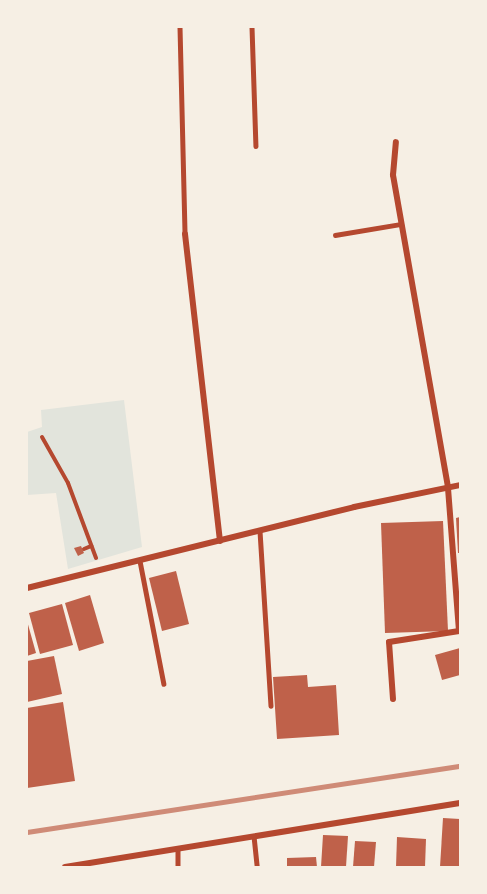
<!DOCTYPE html>
<style>
body{margin:0}
#map{position:relative;width:487px;height:894px;overflow:hidden;background:#f6efe4;font-family:"Open Sans",sans-serif}
div>[style]{position:absolute}
.green>*{inset:0;background:#e2e4dc}
.building>*{inset:0;background:#bf614a}
.path>*{height:4px;margin:-2px;padding:0 2px;transform-origin:2px;border-radius:2px;background:#b5482f}
.service>*{height:4.5px;margin:-2.25px;padding:0 2.25px;transform-origin:2.25px;border-radius:2.25px;background:#b5482f}
.minor>*{height:6px;margin:-3px;padding:0 3px;transform-origin:3px;border-radius:3px;background:#b5482f}
.rail>*{height:4.5px;margin:-2.25px;padding:0 2.25px;transform-origin:2.25px;border-radius:2.25px;background:#cf8b77}
span{translate:-50% -50%;white-space:nowrap;text-align:center;line-height:1.15;-webkit-text-stroke:5px #f6efe4;paint-order:stroke}
.frame{position:absolute;inset:0;border:28px solid #f6efe4;pointer-events:none}
</style>
<div id="map">
<div class="green">
<div style="clip-path:polygon(124px 400px,142px 547px,68px 569px,56px 493px,27px 495px,27px 432px,42px 427px,41px 410px)"></div>
</div>
<div class="building">
<div style="clip-path:polygon(460px 517px,460px 553px,458px 553px,456px 518px)"></div>
<div style="clip-path:polygon(443px 521px,448px 631px,385px 633px,381px 523px)"></div>
<div style="clip-path:polygon(81px 546px,84px 553px,78px 556px,74px 548px)"></div>
<div style="clip-path:polygon(176px 571px,189px 624px,162px 631px,149px 578px)"></div>
<div style="clip-path:polygon(90px 595px,104px 643px,79px 651px,65px 603px)"></div>
<div style="clip-path:polygon(62px 604px,73px 645px,40px 654px,29px 613px)"></div>
<div style="clip-path:polygon(27px 621px,36px 653px,27px 656px)"></div>
<div style="clip-path:polygon(460px 648px,460px 675px,442px 680px,435px 655px)"></div>
<div style="clip-path:polygon(54px 656px,62px 694px,27px 702px,27px 661px)"></div>
<div style="clip-path:polygon(307px 675px,308px 687px,336px 685px,339px 735px,277px 739px,273px 677px)"></div>
<div style="clip-path:polygon(63px 702px,75px 781px,27px 788px,27px 708px)"></div>
<div style="clip-path:polygon(443px 818px,460px 819px,460px 867px,440px 867px)"></div>
<div style="clip-path:polygon(323px 835px,348px 836px,346px 867px,321px 867px)"></div>
<div style="clip-path:polygon(397px 837px,426px 839px,425px 867px,396px 867px)"></div>
<div style="clip-path:polygon(355px 841px,376px 842px,374px 867px,353px 867px)"></div>
<div style="clip-path:polygon(316px 857px,317px 867px,287px 867px,287px 858px)"></div>
</div>
<div class="path">
<div style="left:42px;top:437px;width:53px;rotate:60.5deg"></div>
<div style="left:68px;top:483px;width:80px;rotate:69.5deg"></div>
<div style="left:84px;top:549px;width:8px;rotate:-23deg"></div>
</div>
<div class="service">
<div style="left:180px;top:27px;width:207px;rotate:88.6deg"></div>
<div style="left:252px;top:27px;width:119px;rotate:88.1deg"></div>
<div style="left:335px;top:235px;width:67px;rotate:-9.5deg"></div>
<div style="left:260px;top:531px;width:175px;rotate:86.4deg"></div>
<div style="left:140px;top:561px;width:125px;rotate:79deg"></div>
<div style="left:254px;top:836px;width:31px;rotate:84deg"></div>
<div style="left:178px;top:849px;width:18px;rotate:90deg"></div>
</div>
<div class="minor">
<div style="left:185px;top:234px;width:309px;rotate:83.5deg"></div>
<div style="left:27px;top:588px;width:337px;rotate:-13.9deg"></div>
<div style="left:354px;top:507px;width:108px;rotate:-11.7deg"></div>
<div style="left:393px;top:699px;width:57px;rotate:-94deg"></div>
<div style="left:389px;top:642px;width:71px;rotate:-8.9deg"></div>
<div style="left:459px;top:631px;width:144px;rotate:-94.4deg"></div>
<div style="left:448px;top:487px;width:317px;rotate:-100deg"></div>
<div style="left:393px;top:175px;width:33px;rotate:-85deg"></div>
<div style="left:65px;top:867px;width:400px;rotate:-9.2deg"></div>
</div>
<div class="rail">
<div style="left:27px;top:832px;width:438px;rotate:-8.7deg"></div>
</div>
<div class="frame"></div>
</div>
